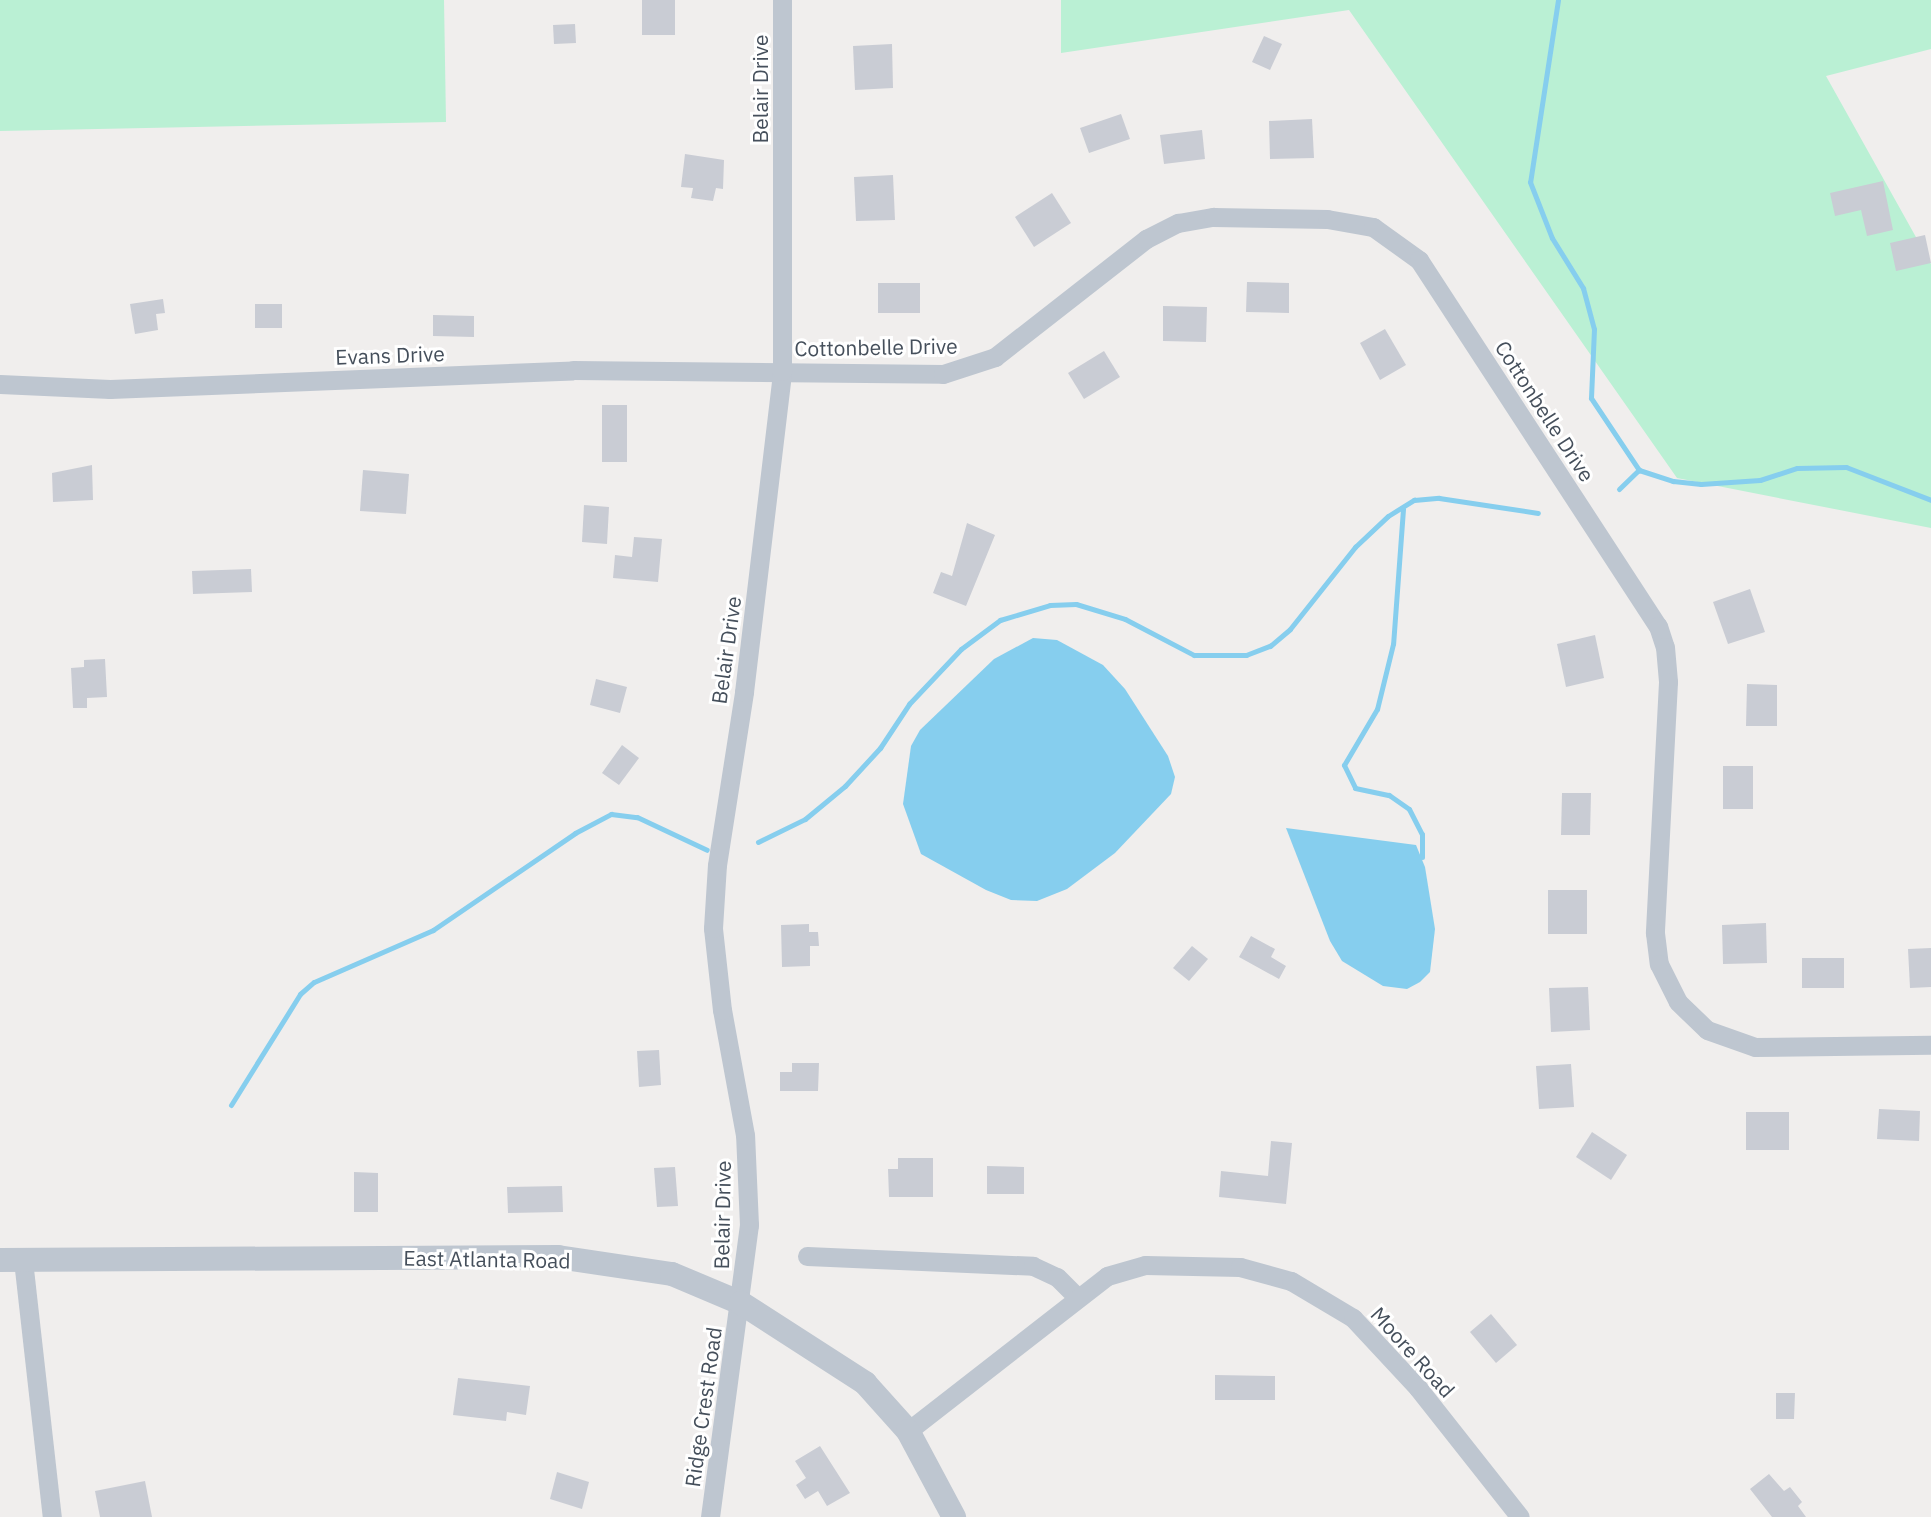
<!DOCTYPE html>
<style>
body{margin:0}
#map{position:relative;width:1931px;height:1517px;overflow:hidden;background:#f0eeed;font-family:"IBM Plex Sans",sans-serif}
div>[style]{position:absolute}
.green>*{inset:0;background:#baf0d4}
.water>*{inset:0;background:#86ceee}
.stream>*{height:5px;margin:-2.5px;padding:0 2.5px;transform-origin:2.5px;border-radius:2.5px;background:#86ceee}
.building>*{inset:0;background:#c9ccd4}
.minor>*{height:19px;margin:-9.5px;padding:0 9.5px;transform-origin:9.5px;border-radius:9.5px;background:#bec6d0}
.tertiary>*{height:24px;margin:-12px;padding:0 12px;transform-origin:12px;border-radius:12px;background:#bec6d0}
span{translate:-50% -50%;white-space:nowrap;text-align:center;line-height:1.15;-webkit-text-stroke:6px #fff;paint-order:stroke}
.street-label{font-size:21px;color:#454f5b}
</style>
<div id="map">
<div class="green">
<div style="clip-path:polygon(0 0,444px 0,446px 122px,0 131px)"></div>
<div style="clip-path:polygon(1061px 0,1931px 0,1931px 49px,1826px 76px,1931px 264px,1931px 528px,1677px 478px,1349px 10px,1061px 53px)"></div>
</div>
<div class="water">
<div style="clip-path:polygon(1033px 638px,1057px 640px,1103px 665px,1125px 689px,1168px 756px,1175px 777px,1171px 794px,1115px 853px,1067px 889px,1037px 901px,1011px 900px,986px 890px,921px 854px,903px 804px,911px 746px,920px 730px,994px 659px)"></div>
<div style="clip-path:polygon(1286px 828px,1416px 845px,1425px 867px,1435px 929px,1430px 972px,1420px 982px,1407px 989px,1383px 986px,1342px 961px,1330px 941px)"></div>
</div>
<div class="stream">
<div style="left:1558px;top:0;width:184px;rotate:98.7deg"></div>
<div style="left:1530px;top:182px;width:60px;rotate:68.6deg"></div>
<div style="left:1552px;top:238px;width:59px;rotate:58.2deg"></div>
<div style="left:1583px;top:288px;width:42px;rotate:75deg"></div>
<div style="left:1594px;top:329px;width:69px;rotate:92.5deg"></div>
<div style="left:1591px;top:398px;width:87px;rotate:56.3deg"></div>
<div style="left:1639px;top:470px;width:36px;rotate:18deg"></div>
<div style="left:1673px;top:481px;width:28px;rotate:6deg"></div>
<div style="left:1701px;top:484px;width:59px;rotate:-3.9deg"></div>
<div style="left:1760px;top:480px;width:39px;rotate:-18deg"></div>
<div style="left:1797px;top:468px;width:49px;rotate:-1.2deg"></div>
<div style="left:1846px;top:467px;width:91px;rotate:21.2deg"></div>
<div style="left:1619px;top:489px;width:28px;rotate:-44deg"></div>
<div style="left:1403px;top:509px;width:135px;rotate:94.2deg"></div>
<div style="left:1393px;top:644px;width:67px;rotate:103.8deg"></div>
<div style="left:1377px;top:709px;width:65px;rotate:120.5deg"></div>
<div style="left:1344px;top:765px;width:25px;rotate:64deg"></div>
<div style="left:1355px;top:788px;width:35px;rotate:12deg"></div>
<div style="left:1389px;top:795px;width:24px;rotate:35deg"></div>
<div style="left:1409px;top:809px;width:28px;rotate:63deg"></div>
<div style="left:1422px;top:834px;width:23px;rotate:90deg"></div>
<div style="left:758px;top:842px;width:52px;rotate:-26.1deg"></div>
<div style="left:805px;top:819px;width:52px;rotate:-39.5deg"></div>
<div style="left:845px;top:786px;width:52px;rotate:-47.4deg"></div>
<div style="left:880px;top:748px;width:53px;rotate:-56.6deg"></div>
<div style="left:909px;top:704px;width:76px;rotate:-46.6deg"></div>
<div style="left:961px;top:649px;width:49px;rotate:-36.6deg"></div>
<div style="left:1000px;top:620px;width:52px;rotate:-16.7deg"></div>
<div style="left:1050px;top:605px;width:26px;rotate:-2deg"></div>
<div style="left:1076px;top:604px;width:51px;rotate:17deg"></div>
<div style="left:1125px;top:619px;width:78px;rotate:27.6deg"></div>
<div style="left:1194px;top:655px;width:52px"></div>
<div style="left:1246px;top:655px;width:26px;rotate:-21deg"></div>
<div style="left:1270px;top:646px;width:26px;rotate:-40deg"></div>
<div style="left:1290px;top:629px;width:105px;rotate:-51.6deg"></div>
<div style="left:1355px;top:547px;width:45px;rotate:-43.2deg"></div>
<div style="left:1388px;top:516px;width:31px;rotate:-32deg"></div>
<div style="left:1414px;top:500px;width:25px;rotate:-5deg"></div>
<div style="left:1439px;top:498px;width:100px;rotate:8.6deg"></div>
<div style="left:231px;top:1105px;width:131px;rotate:-58.1deg"></div>
<div style="left:300px;top:994px;width:18px;rotate:-41deg"></div>
<div style="left:314px;top:982px;width:130px;rotate:-23.6deg"></div>
<div style="left:433px;top:930px;width:172px;rotate:-34.3deg"></div>
<div style="left:575px;top:833px;width:41px;rotate:-27.8deg"></div>
<div style="left:611px;top:814px;width:26px;rotate:7deg"></div>
<div style="left:637px;top:817px;width:77px;rotate:25.2deg"></div>
</div>
<div class="building">
<div style="clip-path:polygon(642px 0,675px 0,675px 35px,642px 35px)"></div>
<div style="clip-path:polygon(575px 24px,576px 43px,554px 44px,553px 25px)"></div>
<div style="clip-path:polygon(1264px 36px,1282px 44px,1270px 70px,1252px 62px)"></div>
<div style="clip-path:polygon(892px 44px,893px 88px,855px 90px,853px 46px)"></div>
<div style="clip-path:polygon(1121px 114px,1130px 139px,1089px 153px,1080px 128px)"></div>
<div style="clip-path:polygon(1312px 119px,1314px 158px,1270px 159px,1269px 121px)"></div>
<div style="clip-path:polygon(1202px 130px,1205px 159px,1164px 164px,1160px 135px)"></div>
<div style="clip-path:polygon(685px 154px,724px 160px,723px 189px,716px 188px,713px 201px,691px 198px,693px 188px,681px 187px)"></div>
<div style="clip-path:polygon(893px 175px,895px 220px,856px 221px,854px 177px)"></div>
<div style="clip-path:polygon(1883px 181px,1893px 230px,1867px 236px,1861px 210px,1835px 216px,1830px 193px)"></div>
<div style="clip-path:polygon(1052px 193px,1071px 223px,1034px 247px,1015px 217px)"></div>
<div style="clip-path:polygon(1925px 235px,1931px 263px,1896px 271px,1890px 243px)"></div>
<div style="clip-path:polygon(1247px 282px,1289px 283px,1289px 313px,1246px 312px)"></div>
<div style="clip-path:polygon(878px 283px,920px 283px,920px 313px,878px 313px)"></div>
<div style="clip-path:polygon(163px 299px,165px 313px,156px 314px,158px 330px,135px 334px,130px 304px)"></div>
<div style="clip-path:polygon(255px 304px,282px 304px,282px 328px,255px 328px)"></div>
<div style="clip-path:polygon(1163px 306px,1207px 307px,1206px 342px,1163px 341px)"></div>
<div style="clip-path:polygon(433px 315px,474px 316px,474px 337px,433px 336px)"></div>
<div style="clip-path:polygon(1385px 329px,1406px 365px,1380px 380px,1360px 343px)"></div>
<div style="clip-path:polygon(1104px 351px,1120px 377px,1084px 399px,1068px 373px)"></div>
<div style="clip-path:polygon(602px 405px,627px 405px,627px 462px,602px 462px)"></div>
<div style="clip-path:polygon(92px 465px,93px 500px,53px 502px,52px 473px)"></div>
<div style="clip-path:polygon(363px 470px,409px 474px,406px 514px,360px 511px)"></div>
<div style="clip-path:polygon(584px 505px,609px 507px,607px 544px,582px 542px)"></div>
<div style="clip-path:polygon(967px 523px,995px 535px,966px 606px,933px 593px,941px 572px,952px 576px)"></div>
<div style="clip-path:polygon(634px 537px,662px 539px,658px 582px,613px 578px,615px 555px,632px 557px)"></div>
<div style="clip-path:polygon(251px 569px,252px 592px,193px 594px,192px 571px)"></div>
<div style="clip-path:polygon(1750px 589px,1765px 632px,1728px 644px,1713px 602px)"></div>
<div style="clip-path:polygon(1595px 635px,1604px 678px,1566px 687px,1557px 644px)"></div>
<div style="clip-path:polygon(105px 659px,107px 697px,87px 698px,87px 708px,73px 708px,71px 668px,84px 667px,84px 660px)"></div>
<div style="clip-path:polygon(596px 679px,627px 687px,620px 713px,590px 705px)"></div>
<div style="clip-path:polygon(1747px 684px,1777px 685px,1777px 726px,1746px 726px)"></div>
<div style="clip-path:polygon(622px 745px,639px 758px,619px 785px,602px 773px)"></div>
<div style="clip-path:polygon(1723px 766px,1753px 766px,1753px 809px,1723px 809px)"></div>
<div style="clip-path:polygon(1562px 793px,1591px 793px,1590px 835px,1561px 835px)"></div>
<div style="clip-path:polygon(1548px 890px,1587px 890px,1587px 934px,1548px 934px)"></div>
<div style="clip-path:polygon(1766px 923px,1767px 963px,1723px 964px,1722px 925px)"></div>
<div style="clip-path:polygon(809px 924px,809px 932px,818px 932px,819px 946px,810px 946px,810px 966px,782px 967px,781px 925px)"></div>
<div style="clip-path:polygon(1251px 936px,1275px 949px,1271px 957px,1286px 966px,1279px 979px,1239px 957px)"></div>
<div style="clip-path:polygon(1192px 946px,1208px 959px,1189px 981px,1173px 968px)"></div>
<div style="clip-path:polygon(1931px 948px,1931px 987px,1910px 988px,1908px 949px)"></div>
<div style="clip-path:polygon(1802px 958px,1844px 958px,1844px 988px,1802px 988px)"></div>
<div style="clip-path:polygon(1588px 987px,1590px 1030px,1551px 1032px,1549px 988px)"></div>
<div style="clip-path:polygon(659px 1050px,661px 1085px,639px 1087px,637px 1051px)"></div>
<div style="clip-path:polygon(792px 1063px,819px 1063px,818px 1091px,780px 1091px,780px 1072px,792px 1072px)"></div>
<div style="clip-path:polygon(1571px 1064px,1574px 1107px,1539px 1109px,1536px 1066px)"></div>
<div style="clip-path:polygon(1879px 1109px,1920px 1111px,1919px 1141px,1877px 1139px)"></div>
<div style="clip-path:polygon(1746px 1112px,1789px 1112px,1789px 1150px,1746px 1150px)"></div>
<div style="clip-path:polygon(1592px 1132px,1627px 1155px,1611px 1180px,1576px 1157px)"></div>
<div style="clip-path:polygon(1271px 1141px,1292px 1143px,1286px 1204px,1219px 1197px,1221px 1171px,1268px 1176px)"></div>
<div style="clip-path:polygon(898px 1158px,933px 1158px,933px 1197px,889px 1197px,888px 1169px,898px 1169px)"></div>
<div style="clip-path:polygon(987px 1166px,1024px 1167px,1024px 1194px,987px 1194px)"></div>
<div style="clip-path:polygon(675px 1167px,678px 1206px,657px 1207px,654px 1168px)"></div>
<div style="clip-path:polygon(354px 1172px,378px 1173px,378px 1212px,354px 1212px)"></div>
<div style="clip-path:polygon(562px 1186px,563px 1212px,508px 1213px,507px 1187px)"></div>
<div style="clip-path:polygon(1491px 1314px,1517px 1345px,1496px 1363px,1470px 1332px)"></div>
<div style="clip-path:polygon(1215px 1375px,1275px 1376px,1275px 1400px,1215px 1400px)"></div>
<div style="clip-path:polygon(458px 1378px,530px 1386px,526px 1415px,507px 1412px,506px 1421px,453px 1415px)"></div>
<div style="clip-path:polygon(1776px 1393px,1795px 1393px,1794px 1419px,1776px 1419px)"></div>
<div style="clip-path:polygon(820px 1446px,850px 1493px,827px 1506px,818px 1491px,805px 1499px,796px 1485px,806px 1478px,795px 1461px)"></div>
<div style="clip-path:polygon(557px 1472px,589px 1482px,582px 1509px,550px 1499px)"></div>
<div style="clip-path:polygon(1769px 1474px,1784px 1491px,1790px 1487px,1802px 1502px,1798px 1506px,1806px 1517px,1772px 1517px,1750px 1489px)"></div>
<div style="clip-path:polygon(145px 1481px,152px 1517px,100px 1517px,95px 1491px)"></div>
</div>
<div class="minor">
<div style="left:0;top:384px;width:110px;rotate:2.6deg"></div>
<div style="left:110px;top:389px;width:463px;rotate:-2.3deg"></div>
<div style="left:573px;top:370px;width:370px;rotate:0.6deg"></div>
<div style="left:943px;top:374px;width:55px;rotate:-18.1deg"></div>
<div style="left:995px;top:357px;width:192px;rotate:-38deg"></div>
<div style="left:1146px;top:239px;width:36px;rotate:-27deg"></div>
<div style="left:1178px;top:223px;width:36px;rotate:-10deg"></div>
<div style="left:1213px;top:217px;width:114px;rotate:1deg"></div>
<div style="left:1327px;top:219px;width:47px;rotate:9.9deg"></div>
<div style="left:1373px;top:227px;width:57px;rotate:35.7deg"></div>
<div style="left:1419px;top:260px;width:437px;rotate:56.9deg"></div>
<div style="left:1658px;top:626px;width:22px;rotate:72deg"></div>
<div style="left:1665px;top:647px;width:35px;rotate:85deg"></div>
<div style="left:1668px;top:682px;width:251px;rotate:93deg"></div>
<div style="left:1655px;top:933px;width:31px;rotate:83deg"></div>
<div style="left:1659px;top:964px;width:42px;rotate:63.4deg"></div>
<div style="left:1678px;top:1002px;width:40px;rotate:44deg"></div>
<div style="left:1707px;top:1030px;width:51px;rotate:19.5deg"></div>
<div style="left:1755px;top:1047px;width:176px;rotate:-0.7deg"></div>
<div style="left:807px;top:1256px;width:226px;rotate:2.5deg"></div>
<div style="left:1033px;top:1266px;width:26px;rotate:25deg"></div>
<div style="left:1057px;top:1277px;width:28px;rotate:45deg"></div>
<div style="left:23px;top:1260px;width:259px;rotate:83.6deg"></div>
<div style="left:908px;top:1431px;width:252px;rotate:-37.9deg"></div>
<div style="left:1107px;top:1276px;width:40px;rotate:-16deg"></div>
<div style="left:1145px;top:1265px;width:95px;rotate:1.2deg"></div>
<div style="left:1240px;top:1267px;width:53px;rotate:15.4deg"></div>
<div style="left:1291px;top:1281px;width:72px;rotate:30.8deg"></div>
<div style="left:1353px;top:1318px;width:96px;rotate:47.1deg"></div>
<div style="left:1418px;top:1388px;width:164px;rotate:51.7deg"></div>
<div style="left:710px;top:1517px;width:295px;rotate:-82.4deg"></div>
<div style="left:749px;top:1225px;width:90px;rotate:-92.5deg"></div>
<div style="left:745px;top:1135px;width:127px;rotate:-100.4deg"></div>
<div style="left:722px;top:1010px;width:82px;rotate:-96.3deg"></div>
<div style="left:713px;top:928px;width:63px;rotate:-86.4deg"></div>
<div style="left:717px;top:865px;width:175px;rotate:-81.1deg"></div>
<div style="left:744px;top:692px;width:323px;rotate:-83.2deg"></div>
<div style="left:782px;top:371px;width:371px;rotate:-90deg"></div>
</div>
<div class="tertiary">
<div style="left:0;top:1260px;width:558px;rotate:-0.31deg"></div>
<div style="left:558px;top:1257px;width:115px;rotate:8.5deg"></div>
<div style="left:672px;top:1274px;width:75px;rotate:22.8deg"></div>
<div style="left:741px;top:1303px;width:148px;rotate:32.8deg"></div>
<div style="left:865px;top:1383px;width:64px;rotate:48.1deg"></div>
<div style="left:908px;top:1431px;width:98px;rotate:61.9deg"></div>
</div>
<div class="street-label">
<span style="left:760px;top:89px;rotate:-90deg">Belair Drive</span>
<span style="left:876px;top:347px;rotate:-1deg">Cottonbelle Drive</span>
<span style="left:390px;top:355px;rotate:-2deg">Evans Drive</span>
<span style="left:1545px;top:411px;rotate:57deg">Cottonbelle Drive</span>
<span style="left:726px;top:650px;rotate:-82deg">Belair Drive</span>
<span style="left:722px;top:1215px;rotate:-89deg">Belair Drive</span>
<span style="left:487px;top:1259px;rotate:1deg">East Atlanta Road</span>
<span style="left:1413px;top:1352px;rotate:48deg">Moore Road</span>
<span style="left:703px;top:1407px;rotate:-82deg">Ridge Crest Road</span>
</div>
</div>
